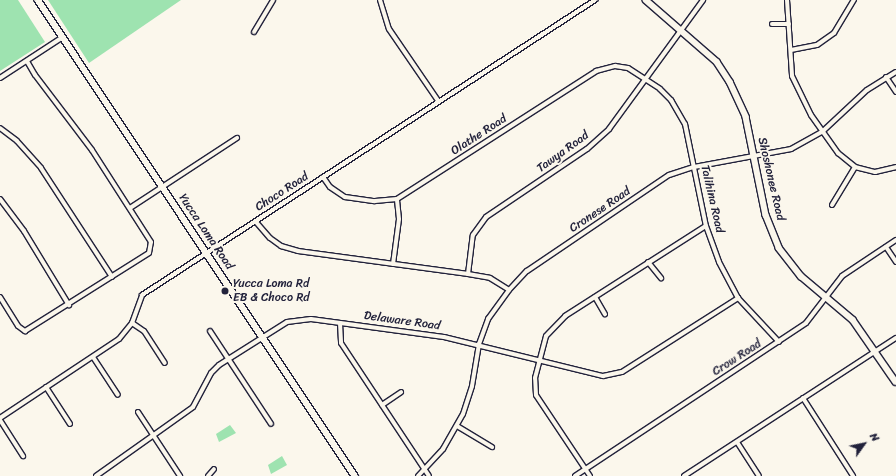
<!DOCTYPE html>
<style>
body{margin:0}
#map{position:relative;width:896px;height:476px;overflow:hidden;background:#fbf7ec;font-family:Sriracha,sans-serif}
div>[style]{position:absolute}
.green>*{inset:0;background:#9ee3b0}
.roads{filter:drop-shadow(1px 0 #22223b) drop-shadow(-1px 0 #22223b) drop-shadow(0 1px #22223b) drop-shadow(0 -1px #22223b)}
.street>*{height:4px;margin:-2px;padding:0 2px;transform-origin:2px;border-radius:2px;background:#fbf7ec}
.secondary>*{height:5.5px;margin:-2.75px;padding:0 2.75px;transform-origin:2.75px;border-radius:2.75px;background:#fbf7ec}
.dots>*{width:11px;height:11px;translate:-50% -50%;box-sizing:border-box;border:2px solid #fbf7ec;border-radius:50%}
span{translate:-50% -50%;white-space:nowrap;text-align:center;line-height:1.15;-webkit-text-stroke:4px #fbf7ec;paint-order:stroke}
.street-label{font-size:12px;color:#22223b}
.poi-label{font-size:12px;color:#22223b}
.left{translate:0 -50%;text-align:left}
.north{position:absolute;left:844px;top:424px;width:40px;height:40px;-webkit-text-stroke:3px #fbf7ec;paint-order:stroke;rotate:57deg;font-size:11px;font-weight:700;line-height:16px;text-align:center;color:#22223b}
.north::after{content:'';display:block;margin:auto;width:14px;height:18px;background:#22223b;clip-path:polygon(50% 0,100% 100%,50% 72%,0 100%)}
</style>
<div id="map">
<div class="green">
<div style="clip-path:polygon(0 0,18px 0,45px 42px,0 71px)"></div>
<div style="clip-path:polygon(48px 0,181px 0,89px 63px)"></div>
<div style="clip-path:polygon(230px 425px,236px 433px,219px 442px,216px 434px)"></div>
<div style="clip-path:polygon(282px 456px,287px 465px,271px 474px,268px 465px)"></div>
</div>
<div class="roads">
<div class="street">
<div style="left:380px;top:0;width:30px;rotate:73deg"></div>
<div style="left:389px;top:29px;width:88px;rotate:55.6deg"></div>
<div style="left:787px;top:0;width:76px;rotate:86.2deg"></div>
<div style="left:792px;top:76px;width:43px;rotate:64deg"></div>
<div style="left:811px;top:115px;width:47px;rotate:54.6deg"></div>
<div style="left:838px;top:153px;width:22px;rotate:39deg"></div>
<div style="left:855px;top:167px;width:21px;rotate:14deg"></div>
<div style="left:875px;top:172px;width:22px;rotate:-13deg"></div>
<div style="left:772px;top:24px;width:17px"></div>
<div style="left:254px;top:32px;width:37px;rotate:-59deg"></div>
<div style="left:791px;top:50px;width:26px;rotate:-11deg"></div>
<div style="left:817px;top:45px;width:21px;rotate:-35deg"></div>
<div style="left:834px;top:33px;width:39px;rotate:-59deg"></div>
<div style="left:886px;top:77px;width:18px;rotate:56deg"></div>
<div style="left:0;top:78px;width:75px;rotate:-33.1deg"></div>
<div style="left:0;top:128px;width:21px;rotate:37deg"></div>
<div style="left:17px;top:141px;width:36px;rotate:48deg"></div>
<div style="left:41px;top:168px;width:130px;rotate:56.9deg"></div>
<div style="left:323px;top:177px;width:12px;rotate:55deg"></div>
<div style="left:330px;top:187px;width:18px;rotate:34deg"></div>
<div style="left:345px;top:197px;width:30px;rotate:8deg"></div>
<div style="left:375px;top:201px;width:22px;rotate:-5deg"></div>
<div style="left:397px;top:199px;width:237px;rotate:-32.7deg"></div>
<div style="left:596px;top:71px;width:20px;rotate:-15deg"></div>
<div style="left:615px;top:66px;width:13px;rotate:9deg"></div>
<div style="left:628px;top:68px;width:38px;rotate:33deg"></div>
<div style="left:660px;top:89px;width:16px;rotate:45deg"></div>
<div style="left:671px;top:100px;width:28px;rotate:60deg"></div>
<div style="left:685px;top:124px;width:104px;rotate:78.4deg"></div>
<div style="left:706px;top:226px;width:38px;rotate:70deg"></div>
<div style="left:719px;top:262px;width:41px;rotate:62.2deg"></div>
<div style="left:738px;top:298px;width:60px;rotate:47deg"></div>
<div style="left:0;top:199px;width:40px;rotate:53deg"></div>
<div style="left:24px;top:231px;width:87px;rotate:58.7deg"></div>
<div style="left:832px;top:205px;width:44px;rotate:-58.8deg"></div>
<div style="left:130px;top:208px;width:128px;rotate:-33.2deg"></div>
<div style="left:256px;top:222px;width:21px;rotate:49deg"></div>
<div style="left:270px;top:238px;width:14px;rotate:36deg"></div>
<div style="left:281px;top:246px;width:18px;rotate:16deg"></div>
<div style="left:298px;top:251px;width:172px;rotate:7.7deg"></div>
<div style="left:468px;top:274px;width:22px;rotate:10deg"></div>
<div style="left:490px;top:278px;width:22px;rotate:32deg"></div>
<div style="left:886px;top:247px;width:18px;rotate:56deg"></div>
<div style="left:648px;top:262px;width:21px;rotate:51deg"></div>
<div style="left:393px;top:264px;width:45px;rotate:-82.4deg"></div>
<div style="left:399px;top:219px;width:20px;rotate:-96deg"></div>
<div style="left:468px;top:274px;width:39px;rotate:-83deg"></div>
<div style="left:473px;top:235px;width:22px;rotate:-54deg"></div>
<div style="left:486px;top:217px;width:122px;rotate:-34deg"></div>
<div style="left:587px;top:149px;width:30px;rotate:-42deg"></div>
<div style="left:609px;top:129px;width:160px;rotate:-53.9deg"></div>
<div style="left:0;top:297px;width:34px;rotate:58deg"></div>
<div style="left:18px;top:326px;width:9px;rotate:36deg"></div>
<div style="left:25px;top:331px;width:146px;rotate:-32.2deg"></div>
<div style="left:149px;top:253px;width:11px;rotate:-80deg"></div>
<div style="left:151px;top:242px;width:109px;rotate:-122.7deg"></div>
<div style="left:92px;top:150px;width:94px;rotate:-127.2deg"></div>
<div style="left:35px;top:75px;width:16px;rotate:-120deg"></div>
<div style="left:595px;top:297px;width:20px;rotate:60deg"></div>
<div style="left:132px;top:323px;width:14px;rotate:34deg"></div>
<div style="left:144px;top:331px;width:38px;rotate:57deg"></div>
<div style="left:340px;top:323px;width:20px;rotate:87deg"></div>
<div style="left:341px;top:343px;width:159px;rotate:56.5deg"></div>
<div style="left:210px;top:331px;width:111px;rotate:56.7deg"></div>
<div style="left:93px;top:357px;width:45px;rotate:56.7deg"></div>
<div style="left:46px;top:387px;width:44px;rotate:57deg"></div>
<div style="left:803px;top:398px;width:93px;rotate:57.3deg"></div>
<div style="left:382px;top:405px;width:23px;rotate:-34deg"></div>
<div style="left:138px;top:412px;width:77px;rotate:56.7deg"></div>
<div style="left:0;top:418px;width:143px;rotate:-33.6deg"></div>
<div style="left:119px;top:339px;width:21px;rotate:-51deg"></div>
<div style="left:132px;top:323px;width:30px;rotate:-70deg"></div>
<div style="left:142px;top:295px;width:541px;rotate:-33.07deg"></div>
<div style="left:0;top:420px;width:43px;rotate:57.4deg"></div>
<div style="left:457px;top:426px;width:41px;rotate:31deg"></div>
<div style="left:737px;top:442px;width:40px;rotate:57.1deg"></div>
<div style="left:96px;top:476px;width:119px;rotate:-35.4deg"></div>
<div style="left:193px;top:407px;width:38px;rotate:-62deg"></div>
<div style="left:211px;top:373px;width:11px;rotate:-45deg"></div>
<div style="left:219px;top:365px;width:80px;rotate:-32.3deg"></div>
<div style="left:287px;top:322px;width:24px;rotate:-7deg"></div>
<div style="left:311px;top:319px;width:134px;rotate:7.7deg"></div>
<div style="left:444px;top:337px;width:164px;rotate:13.8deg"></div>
<div style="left:603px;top:376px;width:19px;rotate:-12deg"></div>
<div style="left:622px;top:372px;width:138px;rotate:-32.5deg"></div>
<div style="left:208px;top:476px;width:9px;rotate:-49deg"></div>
<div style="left:418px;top:476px;width:37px;rotate:-47deg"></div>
<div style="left:443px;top:449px;width:40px;rotate:-60.3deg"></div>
<div style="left:463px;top:414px;width:29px;rotate:-72deg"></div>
<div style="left:472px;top:386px;width:43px;rotate:-80.5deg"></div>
<div style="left:479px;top:344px;width:27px;rotate:-70deg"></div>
<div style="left:488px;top:319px;width:36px;rotate:-54deg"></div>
<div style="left:509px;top:290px;width:26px;rotate:-47deg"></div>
<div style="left:527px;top:271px;width:171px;rotate:-34.1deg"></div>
<div style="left:669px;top:175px;width:26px;rotate:-18deg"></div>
<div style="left:694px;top:167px;width:99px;rotate:-10.5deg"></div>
<div style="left:791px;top:149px;width:37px;rotate:-29deg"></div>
<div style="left:823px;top:131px;width:60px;rotate:-43deg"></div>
<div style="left:867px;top:90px;width:34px;rotate:-32deg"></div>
<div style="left:575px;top:476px;width:277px;rotate:-33.5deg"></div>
<div style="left:806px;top:323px;width:59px;rotate:-52.5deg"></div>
<div style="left:842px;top:276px;width:65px;rotate:-33.7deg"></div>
<div style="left:590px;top:476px;width:97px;rotate:-123.7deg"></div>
<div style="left:536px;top:395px;width:17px;rotate:-93deg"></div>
<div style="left:535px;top:378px;width:43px;rotate:-75.3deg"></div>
<div style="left:546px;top:336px;width:28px;rotate:-46deg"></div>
<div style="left:565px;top:316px;width:167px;rotate:-32.6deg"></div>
<div style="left:684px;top:476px;width:253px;rotate:-33.1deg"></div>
</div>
<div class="secondary">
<div style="left:38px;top:0;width:572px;rotate:56.34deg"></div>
<div style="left:646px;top:0;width:94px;rotate:41.1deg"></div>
<div style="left:717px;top:62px;width:24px;rotate:57deg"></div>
<div style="left:730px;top:82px;width:38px;rotate:65deg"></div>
<div style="left:746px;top:117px;width:100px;rotate:78.5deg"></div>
<div style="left:766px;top:215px;width:35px;rotate:68deg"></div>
<div style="left:779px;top:248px;width:36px;rotate:52deg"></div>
<div style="left:801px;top:276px;width:68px;rotate:40.2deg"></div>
<div style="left:853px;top:320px;width:75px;rotate:55.3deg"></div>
</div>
</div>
<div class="dots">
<div style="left:225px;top:291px;background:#22223b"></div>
</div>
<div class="street-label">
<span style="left:479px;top:135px;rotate:-33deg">Olathe Road</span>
<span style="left:563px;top:152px;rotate:-36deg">Tawya Road</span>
<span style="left:771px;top:179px;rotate:77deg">Shoshonee Road</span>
<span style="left:282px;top:192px;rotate:-33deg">Choco Road</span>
<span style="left:712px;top:199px;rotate:77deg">Talihina Road</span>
<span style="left:600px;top:210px;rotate:-34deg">Cronese Road</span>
<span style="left:206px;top:232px;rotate:56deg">Yucca Loma Road</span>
<span style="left:402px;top:321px;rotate:8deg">Delaware Road</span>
<span style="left:737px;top:358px;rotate:-33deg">Crow Road</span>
</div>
<div class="poi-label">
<span class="left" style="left:233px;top:291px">Yucca Loma Rd<br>EB &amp; Choco Rd</span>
</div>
<div class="north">N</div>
</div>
